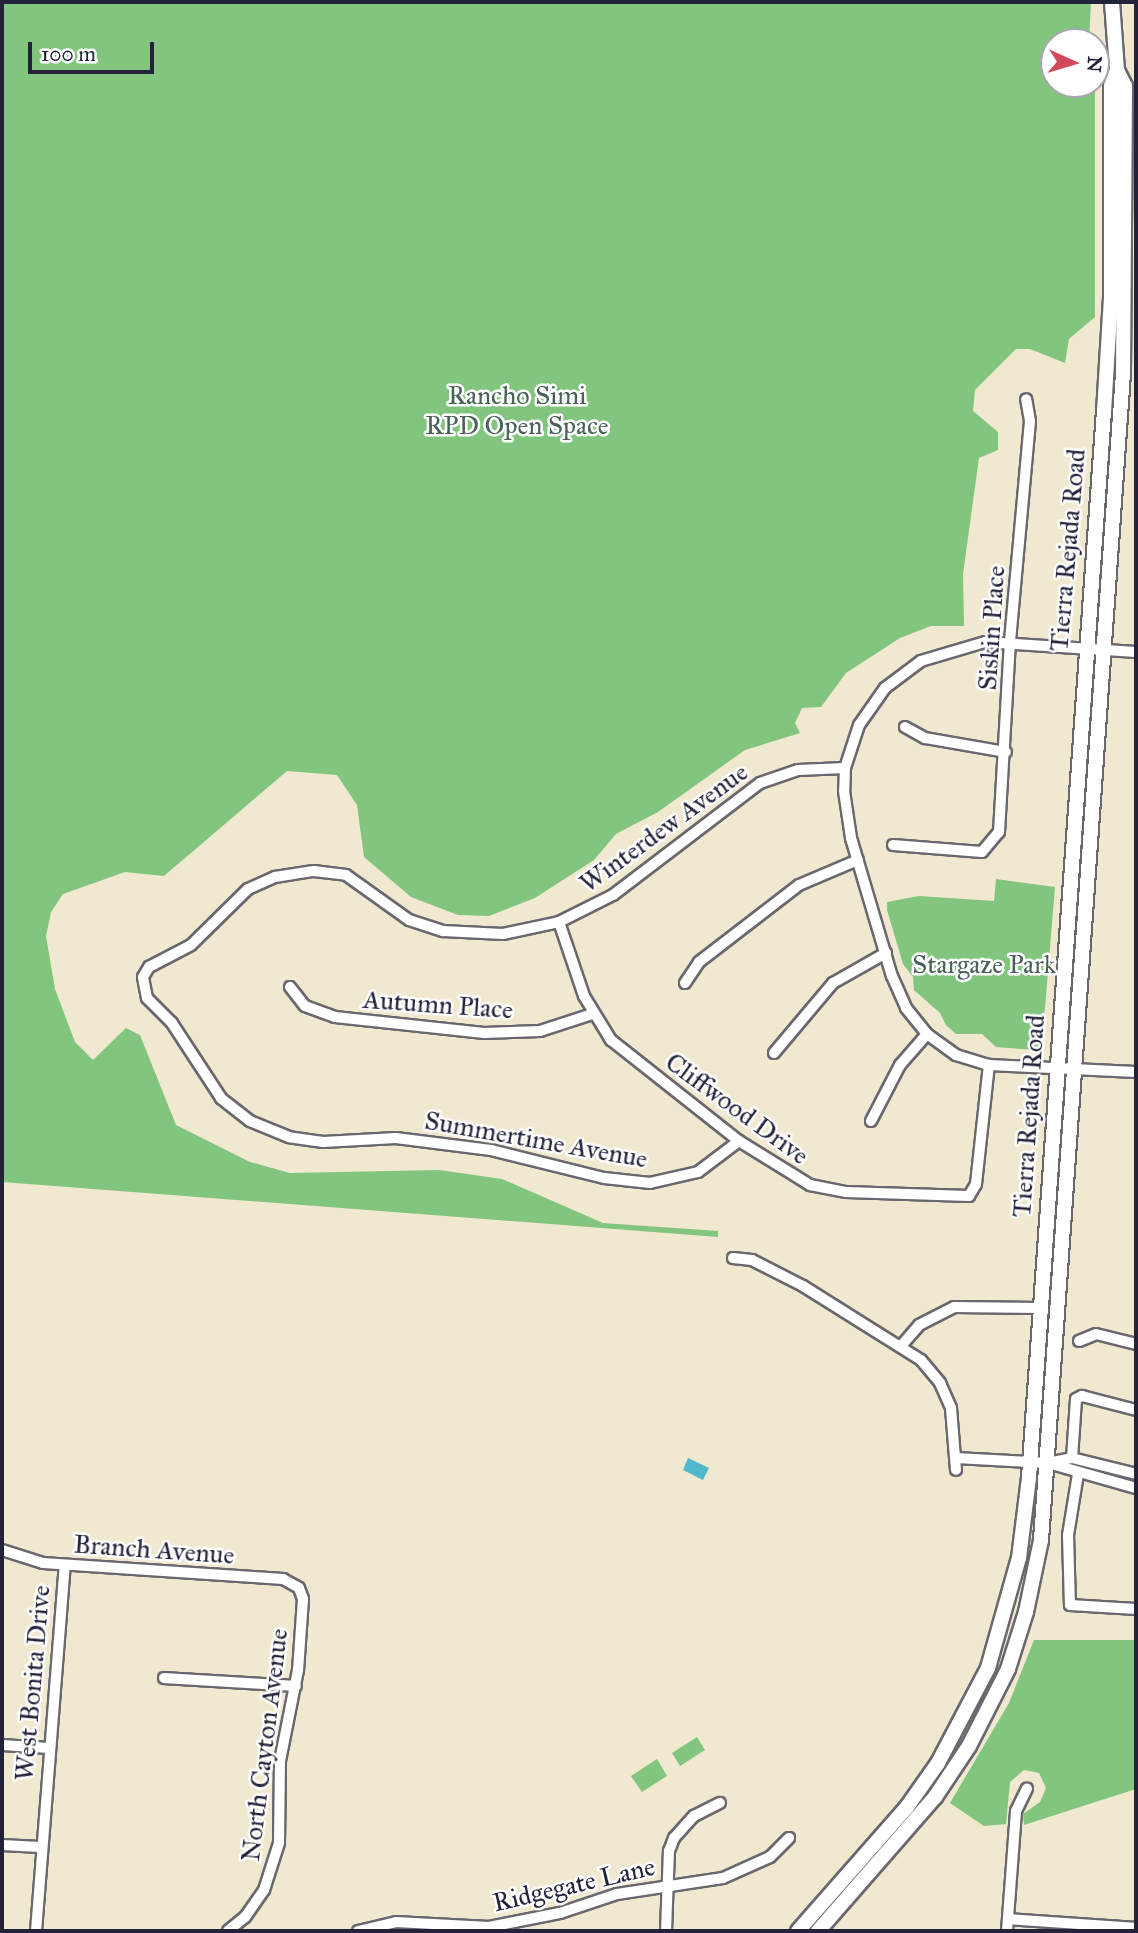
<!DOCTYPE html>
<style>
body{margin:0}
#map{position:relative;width:1138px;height:1933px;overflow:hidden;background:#f1e8d0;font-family:"IM FELL Great Primer",serif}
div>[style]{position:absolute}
.green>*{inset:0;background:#82c57e}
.water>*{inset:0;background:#4fb8cd}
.roads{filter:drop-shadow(2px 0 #6a676f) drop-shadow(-2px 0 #6a676f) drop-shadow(0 2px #6a676f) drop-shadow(0 -2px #6a676f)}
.minor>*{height:10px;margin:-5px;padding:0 5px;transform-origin:5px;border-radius:5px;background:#fff}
.secondary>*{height:14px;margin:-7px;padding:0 7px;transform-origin:7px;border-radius:7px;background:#fff}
span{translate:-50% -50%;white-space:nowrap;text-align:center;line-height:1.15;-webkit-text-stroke:5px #fff;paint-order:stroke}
.park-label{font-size:26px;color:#486356}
.street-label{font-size:26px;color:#22223b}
.frame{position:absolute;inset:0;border:4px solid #22223b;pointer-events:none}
.north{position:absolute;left:1040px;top:28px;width:70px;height:70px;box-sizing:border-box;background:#fff;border:2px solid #a7a7b1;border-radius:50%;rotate:94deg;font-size:19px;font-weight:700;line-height:28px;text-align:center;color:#22223b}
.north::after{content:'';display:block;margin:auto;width:24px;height:32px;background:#d1495b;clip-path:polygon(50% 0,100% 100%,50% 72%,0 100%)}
.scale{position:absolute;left:28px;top:42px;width:126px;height:32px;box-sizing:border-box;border:4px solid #22223b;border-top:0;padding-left:9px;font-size:21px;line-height:24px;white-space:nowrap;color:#22223b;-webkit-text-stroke:5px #fff;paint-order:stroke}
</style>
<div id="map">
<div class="green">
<div style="clip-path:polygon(2px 2px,1091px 2px,1089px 42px,1054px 42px,1054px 84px,1095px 84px,1095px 317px,1069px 339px,1065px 363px,1030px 349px,1016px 349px,975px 390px,973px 411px,998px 432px,998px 450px,979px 458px,963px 574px,964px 626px,931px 626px,900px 638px,846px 673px,821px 707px,802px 708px,795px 723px,800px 733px,745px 750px,658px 812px,616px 834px,594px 860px,535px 898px,489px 916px,458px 915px,411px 897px,364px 857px,357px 805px,337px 775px,287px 771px,164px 876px,125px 872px,63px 894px,51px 912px,46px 936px,55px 989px,75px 1042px,93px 1060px,126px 1028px,140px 1035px,176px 1125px,250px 1162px,290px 1173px,439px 1170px,502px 1179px,603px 1223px,718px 1231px,718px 1237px,2px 1182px)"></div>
<div style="clip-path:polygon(996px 879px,1055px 887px,1042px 1044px,1033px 1050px,996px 1047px,982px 1034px,956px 1034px,946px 1025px,940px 1013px,914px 990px,913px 977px,903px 964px,887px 910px,887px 902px,919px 896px,994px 901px)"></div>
<div style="clip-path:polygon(1034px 1640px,1136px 1640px,1136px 1789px,1024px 1825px,1023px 1814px,1040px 1802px,1046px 1788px,1039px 1773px,1024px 1770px,1010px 1782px,1006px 1824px,984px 1826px,950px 1803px,1009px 1703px)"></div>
<div style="clip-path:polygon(697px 1737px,705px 1750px,680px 1766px,672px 1753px)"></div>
<div style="clip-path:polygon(657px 1759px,667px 1776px,642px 1792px,631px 1776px)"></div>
</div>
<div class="water">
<div style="clip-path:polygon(688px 1458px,709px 1468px,703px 1480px,683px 1470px)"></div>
</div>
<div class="roads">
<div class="minor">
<div style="left:1136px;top:652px;width:151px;rotate:-176.2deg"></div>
<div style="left:985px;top:642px;width:67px;rotate:163.5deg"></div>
<div style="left:921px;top:661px;width:45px;rotate:143.1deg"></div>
<div style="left:885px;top:688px;width:45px;rotate:125.1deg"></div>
<div style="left:859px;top:725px;width:45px;rotate:108deg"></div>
<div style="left:845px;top:768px;width:23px;rotate:92deg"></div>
<div style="left:844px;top:791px;width:48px;rotate:81.5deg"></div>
<div style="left:851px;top:838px;width:144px;rotate:73.5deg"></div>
<div style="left:892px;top:976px;width:35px;rotate:66deg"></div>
<div style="left:906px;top:1008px;width:33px;rotate:51deg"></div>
<div style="left:927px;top:1034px;width:36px;rotate:36deg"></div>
<div style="left:956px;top:1055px;width:34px;rotate:17deg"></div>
<div style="left:989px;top:1065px;width:147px;rotate:2.7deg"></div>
<div style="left:905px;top:727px;width:23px;rotate:29deg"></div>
<div style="left:925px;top:738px;width:82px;rotate:9.8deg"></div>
<div style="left:893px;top:845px;width:89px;rotate:4.5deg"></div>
<div style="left:982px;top:852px;width:26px;rotate:-50deg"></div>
<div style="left:999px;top:832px;width:191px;rotate:-86.7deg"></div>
<div style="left:1010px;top:641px;width:221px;rotate:-84.8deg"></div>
<div style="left:1030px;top:421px;width:22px;rotate:-100deg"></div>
<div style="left:559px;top:922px;width:78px;rotate:71.3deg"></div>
<div style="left:584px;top:996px;width:52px;rotate:58.5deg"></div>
<div style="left:611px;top:1040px;width:163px;rotate:38.3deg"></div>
<div style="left:739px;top:1141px;width:84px;rotate:31.8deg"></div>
<div style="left:810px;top:1185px;width:37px;rotate:11deg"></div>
<div style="left:846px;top:1192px;width:123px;rotate:1.9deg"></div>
<div style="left:969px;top:1196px;width:14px;rotate:-60deg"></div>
<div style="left:976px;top:1184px;width:120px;rotate:-83.8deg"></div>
<div style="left:685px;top:983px;width:25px;rotate:-56deg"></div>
<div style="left:699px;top:962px;width:126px;rotate:-37.6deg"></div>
<div style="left:799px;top:885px;width:64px;rotate:-23deg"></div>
<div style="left:290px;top:987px;width:24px;rotate:52deg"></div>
<div style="left:305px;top:1006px;width:32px;rotate:20deg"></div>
<div style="left:335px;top:1017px;width:150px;rotate:6.1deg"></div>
<div style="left:484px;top:1033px;width:56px;rotate:-2deg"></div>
<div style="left:540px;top:1031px;width:55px;rotate:-18.1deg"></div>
<div style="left:774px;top:1053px;width:92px;rotate:-49.9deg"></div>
<div style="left:833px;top:983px;width:61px;rotate:-29.5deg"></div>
<div style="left:871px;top:1121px;width:63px;rotate:-62.6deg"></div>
<div style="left:900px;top:1065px;width:41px;rotate:-48.9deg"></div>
<div style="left:739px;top:1141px;width:51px;rotate:142.9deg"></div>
<div style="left:698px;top:1172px;width:49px;rotate:167.1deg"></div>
<div style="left:650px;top:1183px;width:46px;rotate:-173.8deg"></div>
<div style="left:604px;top:1178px;width:116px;rotate:-166.1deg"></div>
<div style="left:491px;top:1150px;width:96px;rotate:-172.8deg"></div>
<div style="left:396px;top:1138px;width:73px;rotate:176.9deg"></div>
<div style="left:323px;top:1142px;width:34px;rotate:-172deg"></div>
<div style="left:289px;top:1137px;width:42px;rotate:-157.7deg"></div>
<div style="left:250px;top:1121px;width:37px;rotate:-142deg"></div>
<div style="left:221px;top:1098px;width:90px;rotate:-123.2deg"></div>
<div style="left:172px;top:1023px;width:35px;rotate:-135deg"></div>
<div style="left:147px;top:998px;width:21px;rotate:-101deg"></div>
<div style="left:143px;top:977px;width:12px;rotate:-59deg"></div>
<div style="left:149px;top:967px;width:47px;rotate:-27.6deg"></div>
<div style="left:191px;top:945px;width:80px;rotate:-44.5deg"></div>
<div style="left:248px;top:889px;width:30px;rotate:-24deg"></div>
<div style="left:275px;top:877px;width:39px;rotate:-9deg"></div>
<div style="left:314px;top:871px;width:32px;rotate:7deg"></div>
<div style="left:346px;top:875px;width:77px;rotate:35.5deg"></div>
<div style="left:409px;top:920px;width:36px;rotate:18deg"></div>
<div style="left:443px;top:931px;width:60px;rotate:2.9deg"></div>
<div style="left:503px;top:934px;width:57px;rotate:-12.1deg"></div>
<div style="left:559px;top:922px;width:60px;rotate:-26.6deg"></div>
<div style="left:613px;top:895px;width:185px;rotate:-37.3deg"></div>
<div style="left:760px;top:783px;width:40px;rotate:-18.9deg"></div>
<div style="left:798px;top:770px;width:47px;rotate:-2.4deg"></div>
<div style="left:733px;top:1258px;width:19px;rotate:6deg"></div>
<div style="left:752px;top:1260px;width:57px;rotate:27deg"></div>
<div style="left:803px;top:1286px;width:139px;rotate:32.1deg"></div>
<div style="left:921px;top:1360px;width:30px;rotate:50deg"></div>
<div style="left:940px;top:1383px;width:27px;rotate:66deg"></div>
<div style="left:951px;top:1408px;width:62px;rotate:85.4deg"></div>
<div style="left:1079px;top:1341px;width:18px;rotate:-22deg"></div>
<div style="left:1096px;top:1334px;width:41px;rotate:14deg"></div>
<div style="left:901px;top:1346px;width:28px;rotate:-49deg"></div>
<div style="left:919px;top:1325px;width:39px;rotate:-27deg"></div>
<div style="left:954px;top:1307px;width:86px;rotate:0.7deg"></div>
<div style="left:956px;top:1458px;width:92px;rotate:3.1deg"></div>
<div style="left:1048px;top:1463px;width:91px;rotate:15.9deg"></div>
<div style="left:1072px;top:1458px;width:59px;rotate:-86.1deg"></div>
<div style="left:1076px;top:1399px;width:7px;rotate:-27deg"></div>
<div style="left:1082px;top:1396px;width:56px;rotate:14.5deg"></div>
<div style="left:1048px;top:1463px;width:25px;rotate:-12deg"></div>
<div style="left:1072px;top:1458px;width:66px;rotate:14deg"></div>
<div style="left:1078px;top:1474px;width:62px;rotate:99.3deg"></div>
<div style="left:1068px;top:1535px;width:70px;rotate:88.4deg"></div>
<div style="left:1070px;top:1605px;width:66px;rotate:3.5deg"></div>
<div style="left:2px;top:1550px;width:43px;rotate:17.6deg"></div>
<div style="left:43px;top:1563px;width:241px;rotate:3.8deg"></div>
<div style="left:283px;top:1579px;width:18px;rotate:29deg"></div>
<div style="left:299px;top:1588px;width:12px;rotate:70deg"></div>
<div style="left:303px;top:1599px;width:71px;rotate:94deg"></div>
<div style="left:298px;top:1670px;width:93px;rotate:101.2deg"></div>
<div style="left:280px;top:1761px;width:82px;rotate:90.7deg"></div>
<div style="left:279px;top:1843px;width:49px;rotate:107.7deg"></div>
<div style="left:264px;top:1890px;width:33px;rotate:125deg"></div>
<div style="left:245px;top:1917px;width:22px;rotate:141deg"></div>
<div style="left:164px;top:1678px;width:132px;rotate:3.5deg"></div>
<div style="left:2px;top:1745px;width:47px;rotate:3.7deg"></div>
<div style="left:2px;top:1845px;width:38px;rotate:3deg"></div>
<div style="left:1008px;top:1919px;width:128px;rotate:4deg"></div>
<div style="left:36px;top:1931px;width:367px;rotate:-85.5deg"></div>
<div style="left:358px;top:1931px;width:39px;rotate:-13deg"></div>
<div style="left:396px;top:1922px;width:93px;rotate:3.1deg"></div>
<div style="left:489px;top:1927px;width:72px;rotate:-11.2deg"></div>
<div style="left:560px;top:1913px;width:60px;rotate:-18.4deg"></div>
<div style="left:617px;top:1894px;width:107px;rotate:-8.6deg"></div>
<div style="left:723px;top:1878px;width:51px;rotate:-24.1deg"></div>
<div style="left:770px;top:1857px;width:27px;rotate:-45deg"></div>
<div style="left:666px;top:1931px;width:80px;rotate:-87.9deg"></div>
<div style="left:669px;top:1851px;width:14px;rotate:-69deg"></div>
<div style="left:674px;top:1838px;width:30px;rotate:-48deg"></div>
<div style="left:694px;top:1816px;width:29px;rotate:-27deg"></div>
<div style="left:1007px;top:1931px;width:120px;rotate:-85.7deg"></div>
<div style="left:1016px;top:1811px;width:25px;rotate:-64deg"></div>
</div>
<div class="secondary">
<div style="left:798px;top:1931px;width:165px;rotate:-48.7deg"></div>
<div style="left:907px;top:1807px;width:54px;rotate:-54.8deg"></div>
<div style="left:938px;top:1763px;width:107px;rotate:-62.2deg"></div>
<div style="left:988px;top:1668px;width:114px;rotate:-74.3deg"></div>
<div style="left:1019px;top:1558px;width:81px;rotate:-82.9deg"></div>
<div style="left:1029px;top:1478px;width:1069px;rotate:-85.98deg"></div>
<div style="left:1104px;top:412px;width:116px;rotate:-86.5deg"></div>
<div style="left:1111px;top:296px;width:210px;rotate:-90deg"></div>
<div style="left:1111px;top:86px;width:17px;rotate:-69deg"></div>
<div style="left:818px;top:1931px;width:178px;rotate:-48.9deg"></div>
<div style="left:935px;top:1797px;width:61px;rotate:-56.3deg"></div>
<div style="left:969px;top:1746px;width:86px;rotate:-63.1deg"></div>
<div style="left:1008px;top:1669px;width:60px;rotate:-72.5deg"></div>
<div style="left:1026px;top:1612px;width:74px;rotate:-78.2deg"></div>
<div style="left:1041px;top:1540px;width:1170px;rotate:-85.98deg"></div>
<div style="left:1123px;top:373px;width:287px;rotate:-89.6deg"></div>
<div style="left:1125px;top:86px;width:18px;rotate:-117deg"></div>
<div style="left:1117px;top:70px;width:68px;rotate:-94.2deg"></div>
</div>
</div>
<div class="park-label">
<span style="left:517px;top:411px">Rancho Simi<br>RPD Open Space</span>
<span style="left:984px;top:965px">Stargaze Park</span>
</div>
<div class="street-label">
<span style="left:1068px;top:550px;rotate:-85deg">Tierra Rejada Road</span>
<span style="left:992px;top:628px;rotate:-86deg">Siskin Place</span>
<span style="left:664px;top:828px;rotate:-36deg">Winterdew Avenue</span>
<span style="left:438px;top:1005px;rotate:4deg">Autumn Place</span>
<span style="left:737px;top:1109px;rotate:36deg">Cliffwood Drive</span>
<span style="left:1029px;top:1116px;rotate:-86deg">Tierra Rejada Road</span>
<span style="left:536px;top:1140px;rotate:10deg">Summertime Avenue</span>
<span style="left:154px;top:1550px;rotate:4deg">Branch Avenue</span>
<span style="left:33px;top:1683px;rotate:-85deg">West Bonita Drive</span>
<span style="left:265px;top:1745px;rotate:-83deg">North Cayton Avenue</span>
<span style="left:574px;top:1885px;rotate:-13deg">Ridgegate Lane</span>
</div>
<div class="frame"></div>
<div class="north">N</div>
<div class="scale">100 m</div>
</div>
